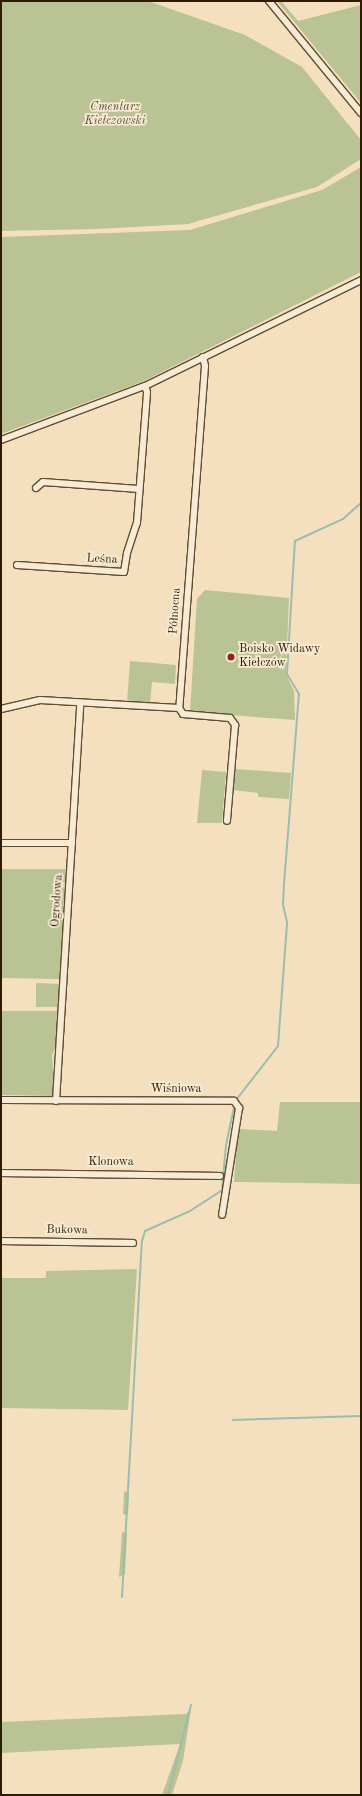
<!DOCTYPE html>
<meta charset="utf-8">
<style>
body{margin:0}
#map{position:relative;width:362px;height:1796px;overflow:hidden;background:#f4e0be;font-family:"Old Standard TT",serif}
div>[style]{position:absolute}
.green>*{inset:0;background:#b9c394}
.stream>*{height:2px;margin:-1px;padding:0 1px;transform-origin:1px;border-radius:1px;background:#9cbdad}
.roads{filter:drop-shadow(1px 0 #604c31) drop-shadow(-1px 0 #604c31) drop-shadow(0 1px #604c31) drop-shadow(0 -1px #604c31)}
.street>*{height:6px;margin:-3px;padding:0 3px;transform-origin:3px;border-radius:3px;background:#f8ebd5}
.dots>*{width:11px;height:11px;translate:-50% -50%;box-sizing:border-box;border:2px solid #f8ebd5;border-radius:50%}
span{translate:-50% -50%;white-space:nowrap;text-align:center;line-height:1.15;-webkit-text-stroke:3.5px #f8ebd5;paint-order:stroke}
.park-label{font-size:12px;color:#584d2e;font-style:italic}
.street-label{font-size:12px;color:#2f1b02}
.poi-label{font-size:12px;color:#2f1b02}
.left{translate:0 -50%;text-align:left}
.frame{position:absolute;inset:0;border:2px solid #2f1b02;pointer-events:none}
</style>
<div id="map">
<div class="green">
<div style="clip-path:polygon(1px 1px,148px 1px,245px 35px,302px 67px,361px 140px,361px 159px,317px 187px,188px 224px,97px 229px,1px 231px)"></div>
<div style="clip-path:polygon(277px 1px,281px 1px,298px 21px,361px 5px,361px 103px)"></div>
<div style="clip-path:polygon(361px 167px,361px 272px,144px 381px,1px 434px,1px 237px,190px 230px,322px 190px)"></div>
<div style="clip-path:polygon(205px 590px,289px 598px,286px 674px,294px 691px,295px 720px,190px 712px,197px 599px)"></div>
<div style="clip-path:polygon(130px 661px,176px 665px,175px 684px,152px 682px,150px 703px,127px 702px)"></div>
<div style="clip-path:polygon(235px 769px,291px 773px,289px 799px,258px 797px,258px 793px,233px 790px)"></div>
<div style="clip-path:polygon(202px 770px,226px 772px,222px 823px,197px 823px)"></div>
<div style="clip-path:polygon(1px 869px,68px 869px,59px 979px,1px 978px)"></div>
<div style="clip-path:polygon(36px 983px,61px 984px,59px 1007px,36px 1007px)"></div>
<div style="clip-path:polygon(1px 1011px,60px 1011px,57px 1044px,52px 1055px,55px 1096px,1px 1095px)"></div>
<div style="clip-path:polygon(280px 1102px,361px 1102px,361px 1184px,234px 1182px,238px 1129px,277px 1131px)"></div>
<div style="clip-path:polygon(137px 1269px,128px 1410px,1px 1408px,1px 1278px,46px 1278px,46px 1271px)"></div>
<div style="clip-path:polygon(124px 1491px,129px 1493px,128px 1515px,123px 1514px)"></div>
<div style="clip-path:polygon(122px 1532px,127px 1533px,125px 1574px,119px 1577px)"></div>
<div style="clip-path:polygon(191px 1709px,183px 1761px,172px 1795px,162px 1795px,180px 1744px,1px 1753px,1px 1722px,186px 1714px)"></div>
</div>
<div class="stream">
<div style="left:236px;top:1100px;width:68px;rotate:-52.1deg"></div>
<div style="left:278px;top:1046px;width:124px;rotate:-85.8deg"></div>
<div style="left:287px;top:922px;width:18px;rotate:-103deg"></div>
<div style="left:283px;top:904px;width:20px;rotate:-87deg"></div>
<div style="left:284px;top:884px;width:191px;rotate:-85.5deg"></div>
<div style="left:299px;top:694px;width:23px;rotate:-121deg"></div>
<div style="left:287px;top:674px;width:133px;rotate:-86.6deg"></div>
<div style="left:295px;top:541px;width:53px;rotate:-24.6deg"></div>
<div style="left:343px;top:519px;width:24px;rotate:-42deg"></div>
<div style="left:233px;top:1420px;width:128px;rotate:-1.8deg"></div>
<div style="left:122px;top:1597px;width:357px;rotate:-86.8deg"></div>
<div style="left:142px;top:1241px;width:10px;rotate:-73deg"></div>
<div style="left:145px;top:1231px;width:49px;rotate:-24deg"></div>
<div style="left:190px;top:1211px;width:38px;rotate:-33deg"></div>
<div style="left:222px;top:1190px;width:45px;rotate:-84.9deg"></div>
<div style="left:226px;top:1145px;width:40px;rotate:-78deg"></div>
<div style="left:168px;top:1795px;width:93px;rotate:-75.7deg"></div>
</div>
<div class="roads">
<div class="street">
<div style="left:269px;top:1px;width:145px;rotate:50.6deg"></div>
<div style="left:203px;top:357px;width:9px;rotate:77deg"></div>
<div style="left:205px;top:366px;width:343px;rotate:94.3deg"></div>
<div style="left:179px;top:708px;width:7px;rotate:56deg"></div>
<div style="left:183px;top:714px;width:47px;rotate:4.9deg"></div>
<div style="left:230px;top:718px;width:9px;rotate:54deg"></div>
<div style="left:235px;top:725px;width:96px;rotate:94.8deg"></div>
<div style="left:1px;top:440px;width:154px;rotate:-20.6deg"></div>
<div style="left:145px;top:386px;width:241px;rotate:-26.1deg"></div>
<div style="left:36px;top:488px;width:9px;rotate:-41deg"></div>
<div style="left:43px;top:482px;width:96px;rotate:4.2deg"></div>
<div style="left:17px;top:565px;width:107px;rotate:3.7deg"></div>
<div style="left:124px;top:572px;width:19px;rotate:-81deg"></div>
<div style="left:127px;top:553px;width:32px;rotate:-72deg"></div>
<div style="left:137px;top:523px;width:131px;rotate:-85.6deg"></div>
<div style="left:147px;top:392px;width:6px;rotate:-108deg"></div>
<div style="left:1px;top:709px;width:40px;rotate:-13deg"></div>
<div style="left:40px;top:700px;width:139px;rotate:3.3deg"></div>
<div style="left:1px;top:843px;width:71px"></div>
<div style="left:1px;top:1100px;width:233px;rotate:0.2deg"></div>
<div style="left:234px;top:1101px;width:9px;rotate:54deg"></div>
<div style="left:239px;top:1108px;width:108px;rotate:99deg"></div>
<div style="left:56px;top:1101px;width:399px;rotate:-86.5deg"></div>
<div style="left:1px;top:1173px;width:219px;rotate:0.8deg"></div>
<div style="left:1px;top:1241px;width:132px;rotate:0.9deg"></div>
</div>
</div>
<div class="dots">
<div style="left:231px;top:657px;background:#8f2418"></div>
</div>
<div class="park-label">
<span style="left:115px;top:115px">Cmentarz<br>Kiełczowski</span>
</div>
<div class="street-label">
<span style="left:102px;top:560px;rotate:3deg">Leśna</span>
<span style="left:176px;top:611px;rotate:-86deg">Północna</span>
<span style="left:58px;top:901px;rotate:-86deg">Ogrodowa</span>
<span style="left:176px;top:1090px">Wiśniowa</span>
<span style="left:111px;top:1163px">Klonowa</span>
<span style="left:67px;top:1231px;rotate:1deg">Bukowa</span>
</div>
<div class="poi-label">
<span class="left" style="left:239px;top:657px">Boisko Widawy<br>Kiełczów</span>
</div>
<div class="frame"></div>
</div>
